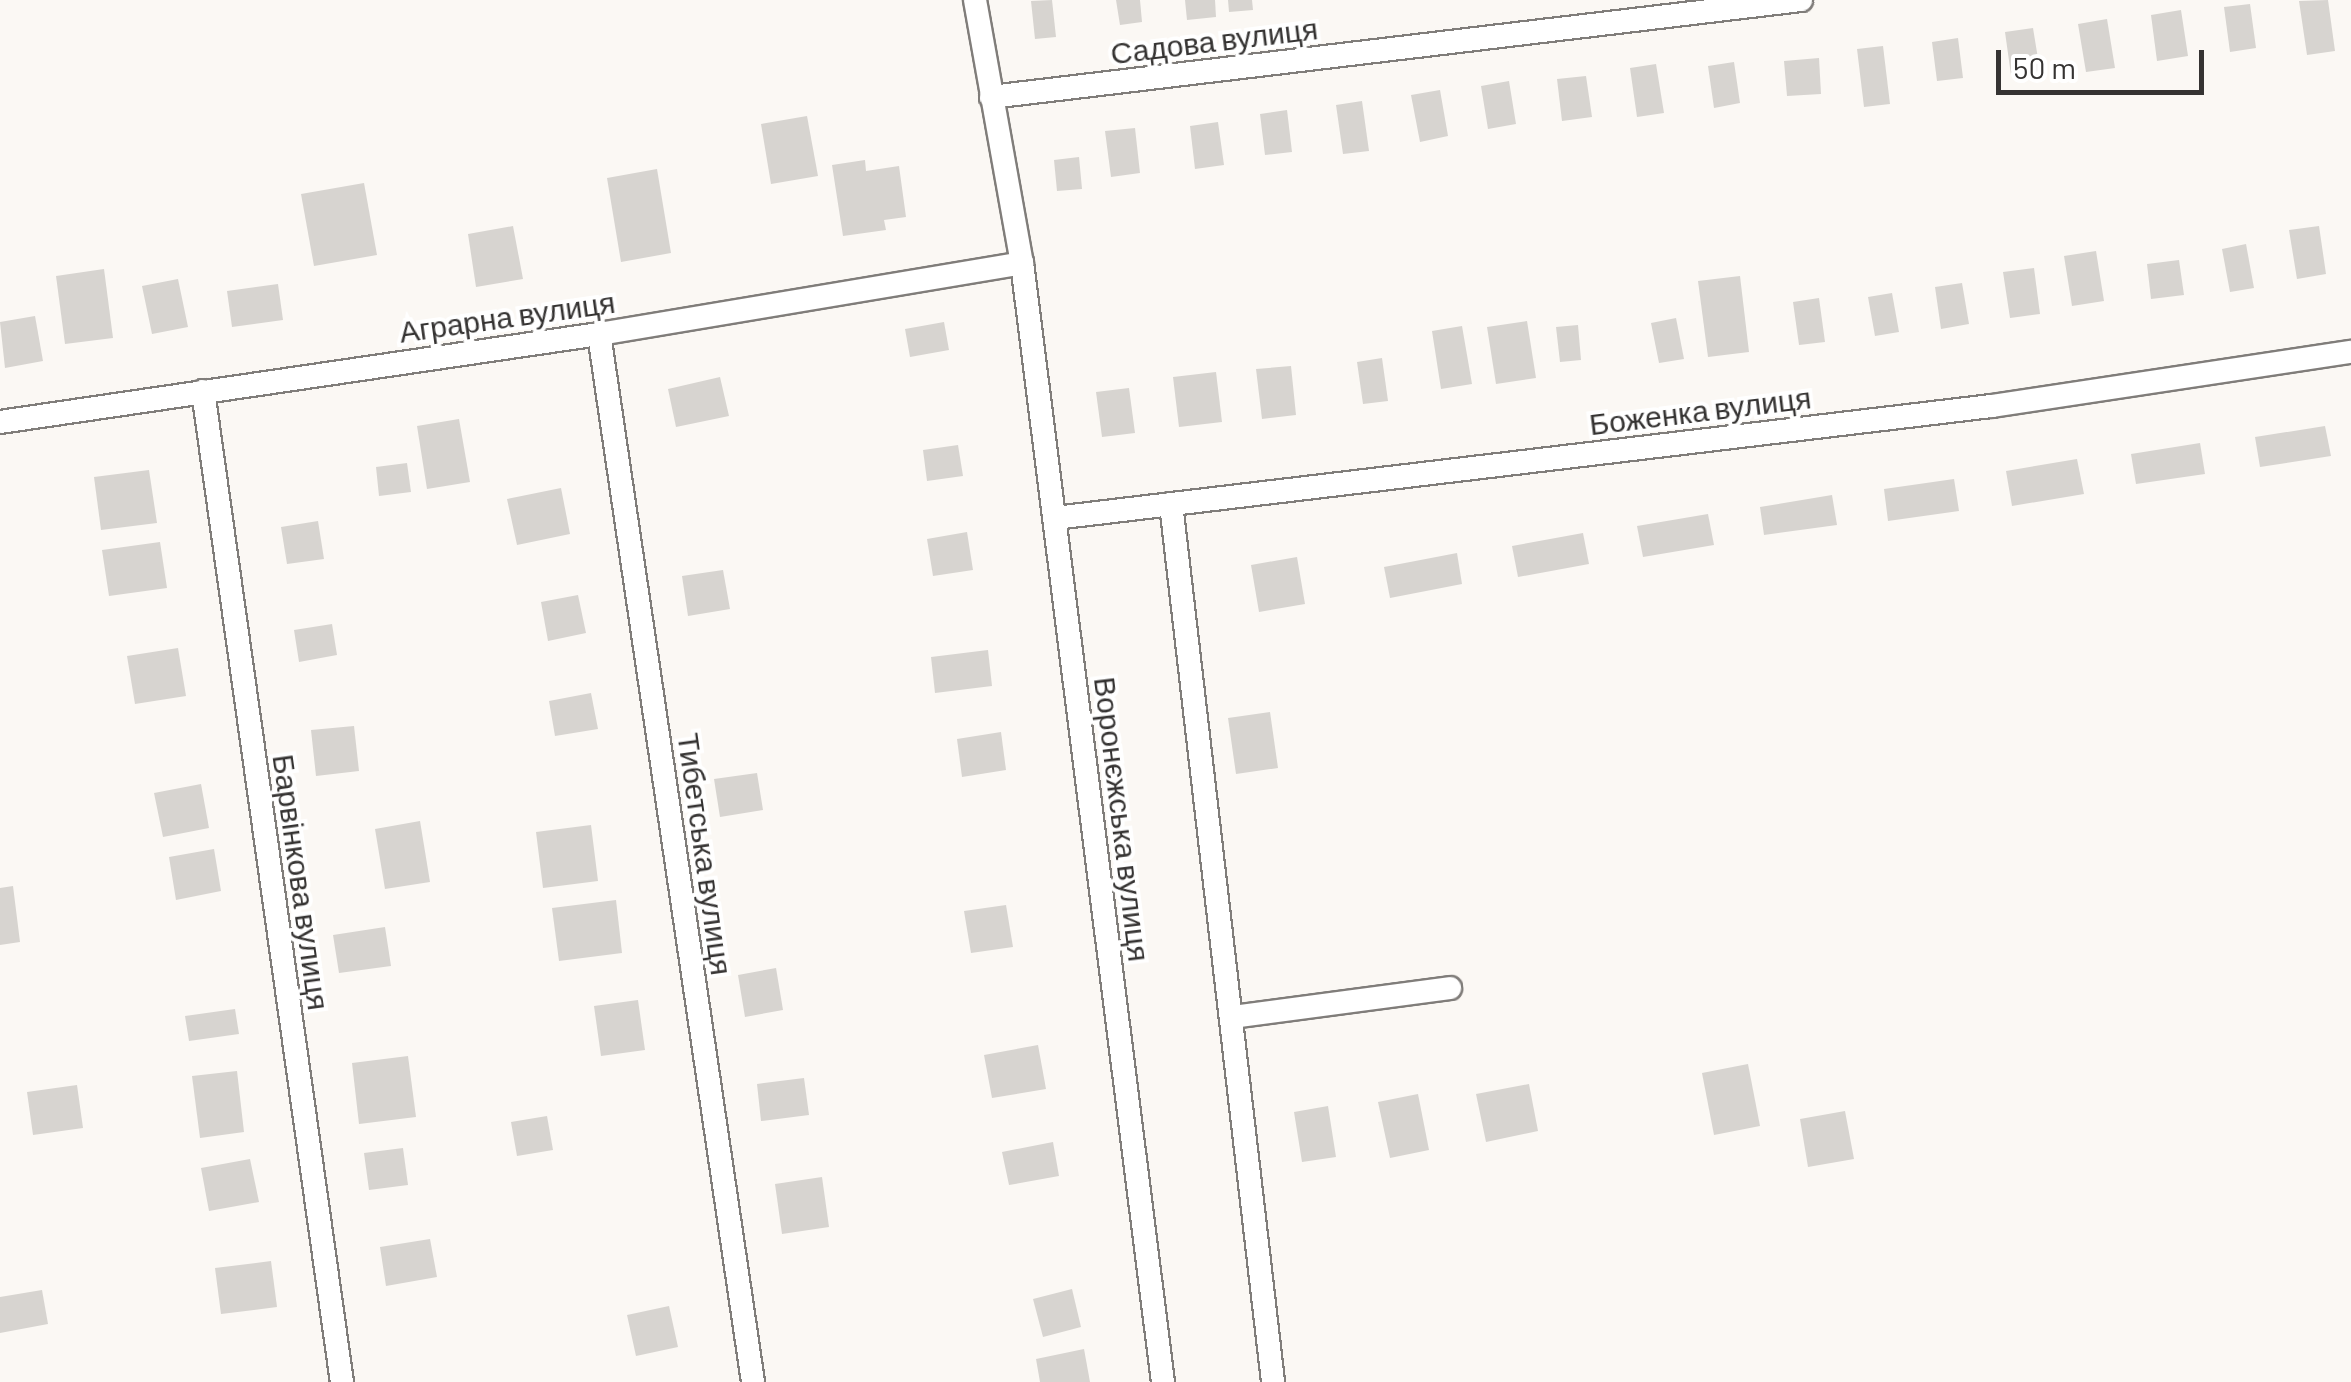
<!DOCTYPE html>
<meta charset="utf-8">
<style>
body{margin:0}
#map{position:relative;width:2351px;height:1382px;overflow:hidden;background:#fbf8f4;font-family:Barlow,sans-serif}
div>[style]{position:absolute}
.building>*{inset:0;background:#d7d4d0}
.roads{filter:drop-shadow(2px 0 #807d7a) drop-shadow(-2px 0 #807d7a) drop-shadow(0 2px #807d7a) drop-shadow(0 -2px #807d7a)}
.minor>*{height:22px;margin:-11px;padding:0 11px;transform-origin:11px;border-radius:11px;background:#fff}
span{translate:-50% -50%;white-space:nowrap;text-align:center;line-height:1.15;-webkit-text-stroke:8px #fff;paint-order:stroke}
.street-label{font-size:30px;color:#353332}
.scale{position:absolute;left:1996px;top:50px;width:208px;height:45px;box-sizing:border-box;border:5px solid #353332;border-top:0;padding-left:12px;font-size:30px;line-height:35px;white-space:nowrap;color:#353332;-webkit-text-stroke:8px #fff;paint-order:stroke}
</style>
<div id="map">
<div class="building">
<div style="clip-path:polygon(1052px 0,1056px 37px,1035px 39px,1031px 1px)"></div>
<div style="clip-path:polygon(1116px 0,1140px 0,1142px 22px,1120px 25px)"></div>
<div style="clip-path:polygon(1185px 0,1215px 0,1216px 17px,1187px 20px)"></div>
<div style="clip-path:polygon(1228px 0,1252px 0,1253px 10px,1229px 12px)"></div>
<div style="clip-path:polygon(2328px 0,2335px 51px,2307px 55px,2299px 1px)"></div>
<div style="clip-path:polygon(2250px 4px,2256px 48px,2230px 52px,2224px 7px)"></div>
<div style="clip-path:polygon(2181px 10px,2188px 56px,2157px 61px,2151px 15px)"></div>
<div style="clip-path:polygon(2107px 19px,2115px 68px,2086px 72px,2078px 24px)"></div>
<div style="clip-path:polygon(2033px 28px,2040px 71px,2011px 75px,2005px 32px)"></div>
<div style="clip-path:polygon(1958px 38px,1963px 78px,1937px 81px,1932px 42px)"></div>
<div style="clip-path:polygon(1883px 46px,1890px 104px,1864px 107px,1857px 49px)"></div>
<div style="clip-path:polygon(1819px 58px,1821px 94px,1787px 96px,1784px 61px)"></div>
<div style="clip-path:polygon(1734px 62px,1740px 103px,1714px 108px,1708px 66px)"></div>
<div style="clip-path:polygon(1656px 64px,1664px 113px,1637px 117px,1630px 68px)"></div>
<div style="clip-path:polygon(1586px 76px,1592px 117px,1562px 121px,1557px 79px)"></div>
<div style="clip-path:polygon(1509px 81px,1516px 124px,1488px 129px,1481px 86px)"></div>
<div style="clip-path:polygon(1440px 90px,1448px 136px,1420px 142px,1411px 95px)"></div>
<div style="clip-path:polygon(1362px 101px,1369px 151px,1343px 154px,1336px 105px)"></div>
<div style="clip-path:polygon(1287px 110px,1292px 152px,1265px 155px,1260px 114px)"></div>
<div style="clip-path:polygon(807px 116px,818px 176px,771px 184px,761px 124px)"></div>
<div style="clip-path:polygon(1218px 122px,1224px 165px,1195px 169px,1190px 126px)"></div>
<div style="clip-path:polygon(1135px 128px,1140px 173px,1111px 177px,1105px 131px)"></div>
<div style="clip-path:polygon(1079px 157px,1082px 189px,1057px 191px,1054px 160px)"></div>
<div style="clip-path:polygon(865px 160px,866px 171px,899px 166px,906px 217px,884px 220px,886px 230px,843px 236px,832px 165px)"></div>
<div style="clip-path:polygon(657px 169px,671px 253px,621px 262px,607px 178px)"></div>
<div style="clip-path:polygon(364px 183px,377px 255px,314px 266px,301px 194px)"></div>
<div style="clip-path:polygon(513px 226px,523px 279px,476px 287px,468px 234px)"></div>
<div style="clip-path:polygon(2319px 226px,2326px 274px,2297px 279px,2289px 230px)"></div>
<div style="clip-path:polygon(2246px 244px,2254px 288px,2230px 292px,2222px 249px)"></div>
<div style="clip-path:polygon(2096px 251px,2104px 301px,2072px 306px,2064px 256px)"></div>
<div style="clip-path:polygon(2179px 260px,2184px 295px,2151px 299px,2147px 264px)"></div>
<div style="clip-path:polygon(2034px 268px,2040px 314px,2010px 318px,2003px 272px)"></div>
<div style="clip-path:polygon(104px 269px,113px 338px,65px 344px,56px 276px)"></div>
<div style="clip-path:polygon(1740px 276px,1749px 352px,1708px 357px,1698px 281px)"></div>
<div style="clip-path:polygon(178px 279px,188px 327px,152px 334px,142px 286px)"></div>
<div style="clip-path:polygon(1962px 283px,1969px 324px,1941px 329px,1935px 287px)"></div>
<div style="clip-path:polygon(278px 284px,283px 320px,232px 327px,227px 291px)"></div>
<div style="clip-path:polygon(1892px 293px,1899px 332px,1875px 336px,1868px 297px)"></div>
<div style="clip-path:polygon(1819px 298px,1825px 342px,1799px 345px,1793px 302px)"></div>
<div style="clip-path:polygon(35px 316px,43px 361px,5px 368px,0 322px)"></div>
<div style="clip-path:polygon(1676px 318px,1684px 359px,1659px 363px,1651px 323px)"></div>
<div style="clip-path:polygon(1527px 321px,1536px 378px,1496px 384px,1487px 327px)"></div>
<div style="clip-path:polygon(944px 322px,949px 350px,910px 357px,905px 329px)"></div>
<div style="clip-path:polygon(1578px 325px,1581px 360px,1560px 362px,1556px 327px)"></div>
<div style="clip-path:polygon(1462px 326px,1472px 384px,1441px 389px,1432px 331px)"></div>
<div style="clip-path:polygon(1382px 358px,1388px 401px,1363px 404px,1357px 362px)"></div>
<div style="clip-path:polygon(1291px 366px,1296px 415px,1262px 419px,1256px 369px)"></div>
<div style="clip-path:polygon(1216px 372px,1222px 422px,1179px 427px,1173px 377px)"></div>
<div style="clip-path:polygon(720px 377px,729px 416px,676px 427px,668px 389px)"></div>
<div style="clip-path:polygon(1129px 388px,1135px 433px,1102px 437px,1096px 392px)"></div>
<div style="clip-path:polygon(459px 419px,470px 482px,427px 489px,417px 426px)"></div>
<div style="clip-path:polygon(2325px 426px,2331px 456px,2260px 467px,2255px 437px)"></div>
<div style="clip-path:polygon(2200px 443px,2205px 474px,2136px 484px,2131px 454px)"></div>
<div style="clip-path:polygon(958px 445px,963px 476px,927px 481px,923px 450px)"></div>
<div style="clip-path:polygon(2077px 459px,2084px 494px,2012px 506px,2006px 471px)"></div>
<div style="clip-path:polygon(407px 463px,411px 492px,379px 496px,376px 467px)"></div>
<div style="clip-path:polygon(149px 470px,157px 523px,101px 530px,94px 477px)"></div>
<div style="clip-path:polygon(1954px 479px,1959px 511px,1888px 521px,1884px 489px)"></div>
<div style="clip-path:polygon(561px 488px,570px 534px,517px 545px,507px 499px)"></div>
<div style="clip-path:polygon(1832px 495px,1837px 525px,1764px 535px,1760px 507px)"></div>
<div style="clip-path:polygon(1708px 514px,1714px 545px,1643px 557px,1637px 526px)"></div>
<div style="clip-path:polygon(318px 521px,324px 559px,287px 564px,281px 527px)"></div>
<div style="clip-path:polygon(967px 532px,973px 570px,933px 576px,927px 539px)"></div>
<div style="clip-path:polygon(1583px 533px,1589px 564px,1518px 577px,1512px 546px)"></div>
<div style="clip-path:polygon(160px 542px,167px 588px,109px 596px,102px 550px)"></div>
<div style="clip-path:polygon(1457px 553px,1462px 584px,1390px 598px,1384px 567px)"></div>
<div style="clip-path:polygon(1297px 557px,1305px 604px,1259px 612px,1251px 565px)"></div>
<div style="clip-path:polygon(723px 570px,730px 609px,688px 616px,682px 576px)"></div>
<div style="clip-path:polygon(578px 595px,586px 633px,548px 641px,541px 602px)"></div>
<div style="clip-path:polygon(332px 624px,337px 655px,299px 662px,294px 630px)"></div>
<div style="clip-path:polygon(178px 648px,186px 696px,135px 704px,127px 656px)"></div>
<div style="clip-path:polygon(988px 650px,992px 686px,935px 693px,931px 657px)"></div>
<div style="clip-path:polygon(591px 693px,598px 729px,555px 736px,549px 701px)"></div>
<div style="clip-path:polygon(1270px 712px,1278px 768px,1236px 774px,1228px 718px)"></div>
<div style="clip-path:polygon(354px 726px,359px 771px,316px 776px,311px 730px)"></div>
<div style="clip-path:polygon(1001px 732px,1006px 770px,962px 777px,957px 739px)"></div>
<div style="clip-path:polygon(757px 773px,763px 810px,720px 817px,714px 779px)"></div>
<div style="clip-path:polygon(201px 784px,209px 828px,163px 837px,154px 793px)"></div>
<div style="clip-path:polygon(420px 821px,430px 882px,385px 889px,375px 829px)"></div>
<div style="clip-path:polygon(591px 825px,598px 881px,543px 888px,536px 832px)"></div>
<div style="clip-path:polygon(214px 849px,221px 891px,176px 900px,169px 857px)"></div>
<div style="clip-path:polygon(13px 886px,20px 942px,0 945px,0 888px)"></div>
<div style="clip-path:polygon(616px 900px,622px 953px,559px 961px,552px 908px)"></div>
<div style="clip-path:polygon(1006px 905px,1013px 947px,971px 953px,964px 911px)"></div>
<div style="clip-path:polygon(385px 927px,391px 966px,339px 973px,333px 935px)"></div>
<div style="clip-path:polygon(776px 968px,783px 1010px,745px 1017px,738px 975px)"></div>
<div style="clip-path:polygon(638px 1000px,645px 1050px,601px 1056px,594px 1006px)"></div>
<div style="clip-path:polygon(235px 1009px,239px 1034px,189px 1041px,185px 1016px)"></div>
<div style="clip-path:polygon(1038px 1045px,1046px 1089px,992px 1098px,984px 1055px)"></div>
<div style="clip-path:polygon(408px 1056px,416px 1117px,359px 1124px,352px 1063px)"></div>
<div style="clip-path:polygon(1748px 1064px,1760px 1126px,1714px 1135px,1702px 1073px)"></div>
<div style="clip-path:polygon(237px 1071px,244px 1132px,200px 1138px,192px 1076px)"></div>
<div style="clip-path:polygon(804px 1078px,809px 1115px,761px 1121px,757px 1084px)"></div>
<div style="clip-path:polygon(1529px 1084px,1538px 1131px,1486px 1142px,1476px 1094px)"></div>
<div style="clip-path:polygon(77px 1085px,83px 1128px,33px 1135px,27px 1092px)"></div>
<div style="clip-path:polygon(1418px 1094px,1429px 1150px,1390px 1158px,1378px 1102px)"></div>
<div style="clip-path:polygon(1328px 1106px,1336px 1157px,1302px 1162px,1294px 1112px)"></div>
<div style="clip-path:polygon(1845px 1111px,1854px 1159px,1808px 1167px,1800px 1119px)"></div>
<div style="clip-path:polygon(547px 1116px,553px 1150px,517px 1156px,511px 1122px)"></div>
<div style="clip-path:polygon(1053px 1142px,1059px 1176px,1009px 1185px,1002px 1152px)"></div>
<div style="clip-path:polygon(403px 1148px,408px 1185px,369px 1190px,364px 1153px)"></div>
<div style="clip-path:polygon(250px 1159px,259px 1202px,209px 1211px,201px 1168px)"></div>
<div style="clip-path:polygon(822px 1177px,829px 1227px,782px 1234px,775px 1184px)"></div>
<div style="clip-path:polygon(430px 1239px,437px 1277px,386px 1286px,380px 1247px)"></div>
<div style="clip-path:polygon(271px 1261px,277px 1307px,221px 1314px,215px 1268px)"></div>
<div style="clip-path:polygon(1072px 1289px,1081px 1327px,1043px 1337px,1033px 1299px)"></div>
<div style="clip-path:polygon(42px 1290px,48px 1324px,0 1333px,0 1297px)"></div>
<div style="clip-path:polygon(669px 1306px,678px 1347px,636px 1356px,627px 1315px)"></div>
<div style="clip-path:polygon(1084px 1349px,1090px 1382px,1040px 1382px,1036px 1359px)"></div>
</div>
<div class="roads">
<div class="minor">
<div style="left:975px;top:0;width:267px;rotate:79.9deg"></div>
<div style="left:1022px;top:263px;width:1128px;rotate:82.82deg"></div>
<div style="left:991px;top:97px;width:816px;rotate:-6.83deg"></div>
<div style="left:599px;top:334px;width:1059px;rotate:81.64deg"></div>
<div style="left:203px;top:391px;width:1001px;rotate:82.02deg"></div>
<div style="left:0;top:422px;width:605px;rotate:-8.36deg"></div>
<div style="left:599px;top:334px;width:429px;rotate:-9.5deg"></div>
<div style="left:1171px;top:504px;width:884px;rotate:83.37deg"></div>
<div style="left:1055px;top:518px;width:944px;rotate:-6.82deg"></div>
<div style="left:1992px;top:406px;width:363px;rotate:-8.6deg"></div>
<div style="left:1233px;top:1017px;width:219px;rotate:-7.6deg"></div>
</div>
</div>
<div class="street-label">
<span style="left:1214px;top:40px;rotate:-7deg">Садова вулиця</span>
<span style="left:507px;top:316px;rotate:-8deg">Аграрна вулиця</span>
<span style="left:1700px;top:410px;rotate:-7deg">Боженка вулиця</span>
<span style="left:1123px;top:819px;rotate:83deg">Воронєжська вулиця</span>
<span style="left:706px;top:854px;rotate:82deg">Тибетська вулиця</span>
<span style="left:302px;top:882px;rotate:82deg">Барвінкова вулиця</span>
</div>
<div class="scale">50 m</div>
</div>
